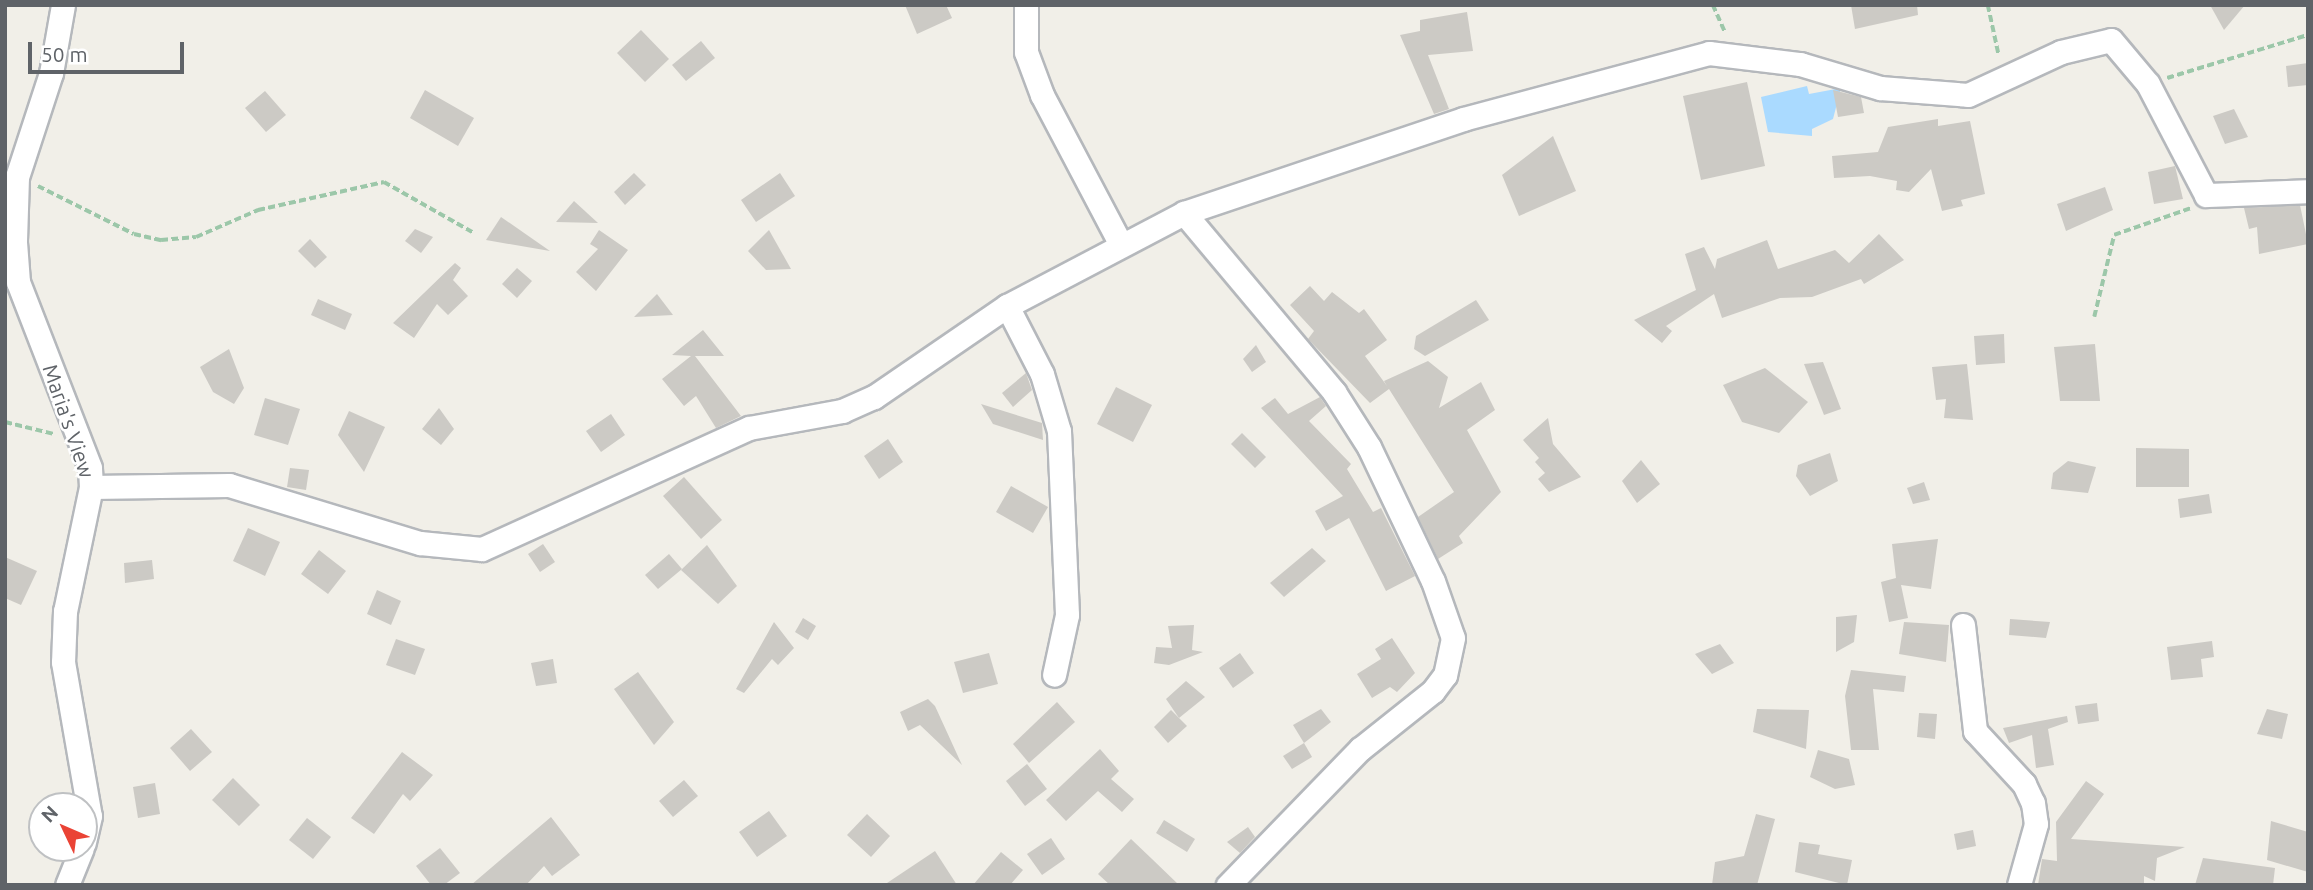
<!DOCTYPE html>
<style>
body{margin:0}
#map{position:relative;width:2313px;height:890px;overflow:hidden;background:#f1efe8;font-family:Ubuntu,sans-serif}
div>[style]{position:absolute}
.water>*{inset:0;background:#aadaff}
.building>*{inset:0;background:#cccac5}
.path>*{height:3.5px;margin-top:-1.75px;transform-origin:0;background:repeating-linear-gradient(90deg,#9cc7a9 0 7px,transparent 0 10.5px)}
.roads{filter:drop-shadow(2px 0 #b5b8bc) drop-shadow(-2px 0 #b5b8bc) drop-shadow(0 2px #b5b8bc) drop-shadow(0 -2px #b5b8bc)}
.minor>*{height:23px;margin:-11.5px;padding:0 11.5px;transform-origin:11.5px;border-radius:11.5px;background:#fff}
span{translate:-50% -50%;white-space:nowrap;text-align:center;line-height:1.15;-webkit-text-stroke:5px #fff;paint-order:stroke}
.street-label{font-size:21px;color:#5f6368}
.frame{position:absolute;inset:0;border:7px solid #5f6368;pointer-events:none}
.north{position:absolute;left:28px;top:792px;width:70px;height:70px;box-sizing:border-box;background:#fff;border:2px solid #bfc1c3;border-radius:50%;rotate:314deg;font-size:19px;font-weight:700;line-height:28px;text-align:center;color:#5f6368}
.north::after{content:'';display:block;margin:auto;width:24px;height:32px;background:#ea4335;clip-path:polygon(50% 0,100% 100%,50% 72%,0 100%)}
.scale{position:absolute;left:28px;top:42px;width:156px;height:32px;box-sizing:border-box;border:4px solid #5f6368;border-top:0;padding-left:9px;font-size:21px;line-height:24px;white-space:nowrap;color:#5f6368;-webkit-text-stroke:5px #fff;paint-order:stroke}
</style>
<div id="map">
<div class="water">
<div style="clip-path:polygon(1807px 86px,1809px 94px,1841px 88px,1833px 119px,1812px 129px,1812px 136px,1768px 132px,1761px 97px)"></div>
</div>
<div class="building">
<div style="clip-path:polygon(905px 5px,946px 5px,952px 18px,917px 34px)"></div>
<div style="clip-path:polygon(1851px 5px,1917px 5px,1918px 15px,1855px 29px)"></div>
<div style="clip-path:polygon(2210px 5px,2245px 5px,2224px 30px)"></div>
<div style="clip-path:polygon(1467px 12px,1473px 51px,1428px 55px,1449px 109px,1434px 114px,1400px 35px,1420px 31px,1420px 20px)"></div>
<div style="clip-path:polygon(641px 30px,669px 59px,645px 82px,617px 53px)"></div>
<div style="clip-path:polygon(701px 41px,715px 58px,686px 81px,672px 65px)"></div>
<div style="clip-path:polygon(2308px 63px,2308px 85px,2288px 87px,2286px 66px)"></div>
<div style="clip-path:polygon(1747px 82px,1765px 166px,1701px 180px,1683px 96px)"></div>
<div style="clip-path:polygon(425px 90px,474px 118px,458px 146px,410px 118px)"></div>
<div style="clip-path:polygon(1833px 90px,1861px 97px,1864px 113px,1838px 117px)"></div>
<div style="clip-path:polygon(265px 91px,286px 115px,266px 132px,245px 108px)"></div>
<div style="clip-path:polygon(2234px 109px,2248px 137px,2225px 144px,2213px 116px)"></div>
<div style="clip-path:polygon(1938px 119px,1938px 126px,1970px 121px,1985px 194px,1961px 200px,1963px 206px,1942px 211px,1931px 169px,1909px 192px,1896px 190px,1897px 181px,1870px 176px,1834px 178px,1832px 156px,1878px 152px,1888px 127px)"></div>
<div style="clip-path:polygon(1553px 136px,1576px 191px,1519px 216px,1502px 175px)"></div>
<div style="clip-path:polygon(2175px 166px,2183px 199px,2154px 204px,2148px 172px)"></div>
<div style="clip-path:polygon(634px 173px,646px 185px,625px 205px,614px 192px)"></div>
<div style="clip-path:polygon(780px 173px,795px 196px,756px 222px,741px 200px)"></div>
<div style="clip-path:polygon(2105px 187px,2113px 210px,2066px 231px,2057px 204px)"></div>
<div style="clip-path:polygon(574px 201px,598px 223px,556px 222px)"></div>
<div style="clip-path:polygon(2300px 205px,2308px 244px,2259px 254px,2257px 227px,2249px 229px,2244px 208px)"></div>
<div style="clip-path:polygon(501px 217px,550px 251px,486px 240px)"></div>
<div style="clip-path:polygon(415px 229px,433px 237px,421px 253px,405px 241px)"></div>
<div style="clip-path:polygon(599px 230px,628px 250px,596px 291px,576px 272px,598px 249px,590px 244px)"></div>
<div style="clip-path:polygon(769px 230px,791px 269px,766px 270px,748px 251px)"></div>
<div style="clip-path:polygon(1879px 234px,1904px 260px,1864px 284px,1861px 279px,1812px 297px,1780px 298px,1722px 318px,1714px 294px,1666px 326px,1672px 331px,1662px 343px,1634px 320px,1696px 290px,1685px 254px,1704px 247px,1715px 269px,1717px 259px,1767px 240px,1778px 269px,1835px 250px,1849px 263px)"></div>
<div style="clip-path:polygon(310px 239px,327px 257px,315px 268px,298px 251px)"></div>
<div style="clip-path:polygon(455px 263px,461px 268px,453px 280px,468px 296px,448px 315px,437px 304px,414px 338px,393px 323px)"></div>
<div style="clip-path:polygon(517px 268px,532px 281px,517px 298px,502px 284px)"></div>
<div style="clip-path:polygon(1310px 286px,1324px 301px,1332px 292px,1359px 313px,1364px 309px,1387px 340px,1365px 356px,1387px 386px,1384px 381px,1428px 361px,1448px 377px,1439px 408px,1481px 382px,1495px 410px,1467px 430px,1501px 492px,1459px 536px,1463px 543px,1438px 559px,1418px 517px,1454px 492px,1389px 389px,1370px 403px,1308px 339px,1314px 331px,1290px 305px)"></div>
<div style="clip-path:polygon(657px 294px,673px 315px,634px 317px)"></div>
<div style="clip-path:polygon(318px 299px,352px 314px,345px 330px,311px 315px)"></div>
<div style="clip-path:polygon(1476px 300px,1489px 320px,1425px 356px,1414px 349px,1416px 336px)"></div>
<div style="clip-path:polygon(703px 330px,724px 356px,695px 356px,741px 416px,716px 428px,696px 396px,684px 406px,662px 379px,691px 356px,672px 355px)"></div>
<div style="clip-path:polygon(2004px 334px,2005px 363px,1976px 365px,1974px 336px)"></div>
<div style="clip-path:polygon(2095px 344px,2100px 401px,2060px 401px,2054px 347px)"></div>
<div style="clip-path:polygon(1256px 345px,1266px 362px,1252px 372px,1243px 359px)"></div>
<div style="clip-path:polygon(229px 349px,244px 388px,234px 404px,213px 392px,200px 367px)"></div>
<div style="clip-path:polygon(1823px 362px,1841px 409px,1824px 415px,1804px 364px)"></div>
<div style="clip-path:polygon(1967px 364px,1973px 420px,1944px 418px,1946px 399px,1936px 400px,1932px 367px)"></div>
<div style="clip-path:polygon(1765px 368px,1808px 402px,1779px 433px,1742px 422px,1723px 385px)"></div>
<div style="clip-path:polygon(1026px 373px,1032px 390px,1013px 407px,1002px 393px)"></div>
<div style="clip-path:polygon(1116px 387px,1152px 405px,1133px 442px,1097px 424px)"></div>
<div style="clip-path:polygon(1320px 397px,1326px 406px,1309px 421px,1351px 464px,1347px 469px,1373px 512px,1381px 508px,1415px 576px,1386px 591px,1349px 518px,1326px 531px,1315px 511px,1343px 496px,1261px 408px,1275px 398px,1288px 414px)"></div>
<div style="clip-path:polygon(265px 398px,300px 409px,288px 445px,254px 435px)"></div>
<div style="clip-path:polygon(981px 404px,1042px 423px,1043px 440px,993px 424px)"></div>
<div style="clip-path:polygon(439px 408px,454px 429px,441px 445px,422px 429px)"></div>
<div style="clip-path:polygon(349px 411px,385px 427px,364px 472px,338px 435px)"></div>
<div style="clip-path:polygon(611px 414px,625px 435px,601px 452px,586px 431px)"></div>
<div style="clip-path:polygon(1548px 418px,1553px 444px,1581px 477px,1549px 492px,1538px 479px,1545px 473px,1535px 462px,1539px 458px,1523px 440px)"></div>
<div style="clip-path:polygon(1242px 433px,1266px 457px,1255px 468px,1231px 444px)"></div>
<div style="clip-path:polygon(888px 439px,903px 462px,879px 479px,864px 456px)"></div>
<div style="clip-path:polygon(2136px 448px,2189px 449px,2189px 487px,2136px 487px)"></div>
<div style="clip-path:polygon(1830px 453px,1838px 481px,1810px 496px,1796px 476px,1798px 465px)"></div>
<div style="clip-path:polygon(1641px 460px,1660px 484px,1637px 503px,1622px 481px)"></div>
<div style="clip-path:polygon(2068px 461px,2096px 467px,2088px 493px,2051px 489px,2053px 473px)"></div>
<div style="clip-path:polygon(290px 468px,309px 470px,306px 490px,287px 487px)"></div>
<div style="clip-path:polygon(684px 477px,722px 520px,701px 539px,663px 496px)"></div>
<div style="clip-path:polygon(1924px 482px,1930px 500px,1913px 504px,1907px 488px)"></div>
<div style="clip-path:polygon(1011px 486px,1048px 507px,1033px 533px,996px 512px)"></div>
<div style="clip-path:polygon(2209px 494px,2212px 513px,2180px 518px,2178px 499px)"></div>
<div style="clip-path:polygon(248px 528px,280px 542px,265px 576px,233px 561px)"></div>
<div style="clip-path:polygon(1938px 539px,1931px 589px,1901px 585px,1908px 618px,1889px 622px,1881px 582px,1896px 578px,1892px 544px)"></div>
<div style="clip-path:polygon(543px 544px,555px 562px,540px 572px,528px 554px)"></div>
<div style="clip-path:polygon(707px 545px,737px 586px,718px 604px,681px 570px)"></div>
<div style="clip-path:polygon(1312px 548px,1326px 561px,1284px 597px,1270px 583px)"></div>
<div style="clip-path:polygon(319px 550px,346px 571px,328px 594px,301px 574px)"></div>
<div style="clip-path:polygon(669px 554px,682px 569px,658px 589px,645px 575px)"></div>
<div style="clip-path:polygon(5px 557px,37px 571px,21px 605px,5px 598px)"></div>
<div style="clip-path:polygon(152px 560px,154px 579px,125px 583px,124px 563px)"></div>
<div style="clip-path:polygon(377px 590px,401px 601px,391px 625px,367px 614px)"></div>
<div style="clip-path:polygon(1857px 615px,1854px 642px,1836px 652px,1836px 617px)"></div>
<div style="clip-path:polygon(803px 618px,816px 626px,808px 640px,795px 632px)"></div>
<div style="clip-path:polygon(2010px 619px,2050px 622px,2046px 638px,2009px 635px)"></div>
<div style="clip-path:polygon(774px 622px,794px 648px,778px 665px,772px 659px,744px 693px,736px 689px)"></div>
<div style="clip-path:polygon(1904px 622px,1949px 625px,1946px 662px,1899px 654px)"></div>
<div style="clip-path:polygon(1194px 625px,1192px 650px,1203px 652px,1169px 665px,1154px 663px,1156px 647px,1172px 648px,1168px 626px)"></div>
<div style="clip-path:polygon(1392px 638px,1415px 673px,1397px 692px,1390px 687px,1372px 698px,1357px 674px,1381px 659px,1375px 649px)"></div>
<div style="clip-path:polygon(396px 639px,425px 649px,415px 675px,386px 665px)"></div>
<div style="clip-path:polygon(2212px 641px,2214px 657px,2201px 659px,2203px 677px,2171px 680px,2167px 647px)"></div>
<div style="clip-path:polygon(1720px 644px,1734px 663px,1712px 674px,1695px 654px)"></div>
<div style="clip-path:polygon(989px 653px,998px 684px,963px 693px,954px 662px)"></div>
<div style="clip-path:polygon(1240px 653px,1254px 673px,1233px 688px,1219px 668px)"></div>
<div style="clip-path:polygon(553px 659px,557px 683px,536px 686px,531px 663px)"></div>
<div style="clip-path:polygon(1851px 670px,1906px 676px,1904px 692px,1873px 689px,1879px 750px,1851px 750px,1845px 696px)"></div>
<div style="clip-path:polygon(638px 672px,674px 722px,654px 745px,614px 689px)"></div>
<div style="clip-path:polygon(1186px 681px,1205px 697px,1179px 718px,1166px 699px)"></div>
<div style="clip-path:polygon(928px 699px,935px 706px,962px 765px,920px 725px,908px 731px,900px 712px)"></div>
<div style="clip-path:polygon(1057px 702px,1075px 722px,1029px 763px,1013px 744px)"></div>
<div style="clip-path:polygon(2097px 703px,2099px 721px,2078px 724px,2075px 706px)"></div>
<div style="clip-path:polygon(1321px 709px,1331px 722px,1304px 743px,1293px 725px)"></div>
<div style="clip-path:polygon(1757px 709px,1809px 710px,1806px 749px,1753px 732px)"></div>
<div style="clip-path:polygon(2267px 709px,2288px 714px,2282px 739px,2257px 734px)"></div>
<div style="clip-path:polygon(1171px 710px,1187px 726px,1168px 743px,1154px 727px)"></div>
<div style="clip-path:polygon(1919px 713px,1937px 714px,1935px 739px,1917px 737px)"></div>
<div style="clip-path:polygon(2067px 716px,2068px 722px,2048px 729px,2054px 765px,2036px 768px,2032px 735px,2009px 743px,2003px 728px)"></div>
<div style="clip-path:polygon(191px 729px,212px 752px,190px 771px,170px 748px)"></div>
<div style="clip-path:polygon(1304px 743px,1312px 757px,1292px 769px,1283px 756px)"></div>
<div style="clip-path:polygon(1100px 749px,1119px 771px,1111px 779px,1134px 799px,1122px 812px,1098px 791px,1066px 821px,1046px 800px)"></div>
<div style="clip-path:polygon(1818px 750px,1849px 759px,1855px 785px,1835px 789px,1810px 777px)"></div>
<div style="clip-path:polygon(402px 752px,433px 775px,410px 801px,403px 794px,374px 834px,351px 818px)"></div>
<div style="clip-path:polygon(1027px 764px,1047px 789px,1025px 806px,1006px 781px)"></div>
<div style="clip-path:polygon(233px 778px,260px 805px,239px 826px,212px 800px)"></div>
<div style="clip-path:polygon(684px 780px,698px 796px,673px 817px,659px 801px)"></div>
<div style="clip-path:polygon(2086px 781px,2104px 794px,2071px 839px,2185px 847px,2157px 858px,2155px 881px,2144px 876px,2144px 885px,2038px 885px,2042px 859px,2057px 861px,2056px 822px)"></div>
<div style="clip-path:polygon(155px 783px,160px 814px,138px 818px,133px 787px)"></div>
<div style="clip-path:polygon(769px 811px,787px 836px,757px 857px,739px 832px)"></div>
<div style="clip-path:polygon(867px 814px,890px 836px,871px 857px,847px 835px)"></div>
<div style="clip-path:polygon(1756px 814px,1775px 819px,1757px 885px,1712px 885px,1715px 862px,1744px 856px)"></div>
<div style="clip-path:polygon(551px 817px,580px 855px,552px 876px,544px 866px,526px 885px,471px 885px)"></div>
<div style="clip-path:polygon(307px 818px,331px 837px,313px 859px,289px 840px)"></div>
<div style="clip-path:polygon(1164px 820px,1195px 839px,1187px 852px,1156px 833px)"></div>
<div style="clip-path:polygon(2271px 821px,2308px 832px,2308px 872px,2267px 860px)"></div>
<div style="clip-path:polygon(1248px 827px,1255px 837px,1240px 853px,1227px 842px)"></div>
<div style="clip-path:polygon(1973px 830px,1976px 846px,1957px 850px,1954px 834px)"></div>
<div style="clip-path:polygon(1051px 838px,1065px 859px,1042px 875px,1027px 854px)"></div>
<div style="clip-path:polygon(1131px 839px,1152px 859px,1179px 885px,1110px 885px,1098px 874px)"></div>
<div style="clip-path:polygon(1799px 842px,1820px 845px,1818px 854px,1852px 860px,1847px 885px,1795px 872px)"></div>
<div style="clip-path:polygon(440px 848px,460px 873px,444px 885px,431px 885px,416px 866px)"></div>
<div style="clip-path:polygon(935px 851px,957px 885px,884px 885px)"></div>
<div style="clip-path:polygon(1001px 852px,1023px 870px,1010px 885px,973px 885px)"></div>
<div style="clip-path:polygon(2203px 858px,2275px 868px,2273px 885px,2195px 885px)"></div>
</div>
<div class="path">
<div style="left:1713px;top:5px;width:30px;rotate:66deg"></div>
<div style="left:1988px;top:5px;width:52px;rotate:77.8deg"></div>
<div style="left:2167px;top:78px;width:147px;rotate:-17deg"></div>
<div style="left:38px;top:186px;width:107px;rotate:26.6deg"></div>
<div style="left:134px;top:234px;width:28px;rotate:13deg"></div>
<div style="left:161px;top:240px;width:35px;rotate:-5deg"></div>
<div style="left:196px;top:237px;width:68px;rotate:-23.5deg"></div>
<div style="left:258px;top:210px;width:129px;rotate:-12.5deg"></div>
<div style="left:384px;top:182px;width:103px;rotate:29.5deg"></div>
<div style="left:2094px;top:317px;width:84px;rotate:-76.3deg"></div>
<div style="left:2114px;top:235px;width:82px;rotate:-19.3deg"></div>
<div style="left:5px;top:422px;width:50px;rotate:13.8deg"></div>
</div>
<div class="roads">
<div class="minor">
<div style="left:63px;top:5px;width:69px;rotate:100deg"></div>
<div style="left:51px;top:73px;width:109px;rotate:108.1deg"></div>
<div style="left:17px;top:177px;width:65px;rotate:91.8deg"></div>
<div style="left:15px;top:242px;width:40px;rotate:85.7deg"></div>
<div style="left:18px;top:282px;width:199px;rotate:68.8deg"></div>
<div style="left:90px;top:468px;width:19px;rotate:87deg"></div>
<div style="left:91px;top:487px;width:127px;rotate:101.8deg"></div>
<div style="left:65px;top:611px;width:51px;rotate:92.2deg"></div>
<div style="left:63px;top:662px;width:156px;rotate:80.1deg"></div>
<div style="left:90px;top:816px;width:28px;rotate:103deg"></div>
<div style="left:1026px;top:5px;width:47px;rotate:90deg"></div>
<div style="left:1026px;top:52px;width:46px;rotate:69.6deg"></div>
<div style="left:1042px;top:95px;width:167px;rotate:62.2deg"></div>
<div style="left:1184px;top:213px;width:234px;rotate:50deg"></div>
<div style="left:1334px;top:392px;width:65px;rotate:57.5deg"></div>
<div style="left:1369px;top:447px;width:148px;rotate:64.5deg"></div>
<div style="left:1433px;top:581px;width:60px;rotate:70.7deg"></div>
<div style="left:1453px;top:638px;width:38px;rotate:102deg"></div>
<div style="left:1445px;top:675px;width:20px;rotate:127deg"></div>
<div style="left:1433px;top:691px;width:93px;rotate:141.5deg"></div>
<div style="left:1360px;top:749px;width:190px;rotate:134.1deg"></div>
<div style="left:1007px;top:306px;width:76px;rotate:62.8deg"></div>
<div style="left:1042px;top:374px;width:59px;rotate:73.4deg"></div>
<div style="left:1059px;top:431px;width:184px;rotate:87.5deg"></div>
<div style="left:1067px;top:615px;width:61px;rotate:102.2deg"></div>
<div style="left:91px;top:487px;width:138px;rotate:-0.8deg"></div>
<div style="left:229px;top:485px;width:200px;rotate:16.9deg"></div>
<div style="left:420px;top:543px;width:62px;rotate:5.5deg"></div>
<div style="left:482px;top:549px;width:293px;rotate:-24.4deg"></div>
<div style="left:749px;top:428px;width:95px;rotate:-10.4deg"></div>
<div style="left:842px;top:411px;width:35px;rotate:-24deg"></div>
<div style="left:874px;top:397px;width:161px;rotate:-34.4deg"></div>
<div style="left:1007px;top:306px;width:200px;rotate:-27.7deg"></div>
<div style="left:1184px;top:213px;width:294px;rotate:-18.6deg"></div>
<div style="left:1463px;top:119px;width:255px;rotate:-15deg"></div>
<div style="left:1709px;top:53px;width:92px;rotate:6.9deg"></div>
<div style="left:1800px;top:64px;width:84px;rotate:16.7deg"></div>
<div style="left:1880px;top:88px;width:88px;rotate:4.5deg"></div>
<div style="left:1968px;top:95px;width:102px;rotate:-24.8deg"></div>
<div style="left:2061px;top:52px;width:51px;rotate:-13.5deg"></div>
<div style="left:2111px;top:40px;width:57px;rotate:49.9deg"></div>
<div style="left:2148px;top:84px;width:125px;rotate:62.4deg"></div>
<div style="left:2206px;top:195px;width:102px;rotate:-2.2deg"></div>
<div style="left:1963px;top:625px;width:107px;rotate:83.5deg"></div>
<div style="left:1975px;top:731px;width:72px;rotate:47.2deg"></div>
<div style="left:2024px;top:784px;width:21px;rotate:65deg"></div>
<div style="left:2033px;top:803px;width:21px;rotate:82deg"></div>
<div style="left:2036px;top:824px;width:63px;rotate:105.6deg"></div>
<div style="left:67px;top:885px;width:40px;rotate:-68deg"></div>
</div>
</div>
<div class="street-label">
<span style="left:69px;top:421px;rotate:71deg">Maria's View</span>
</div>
<div class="frame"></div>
<div class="north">N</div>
<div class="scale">50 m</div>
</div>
